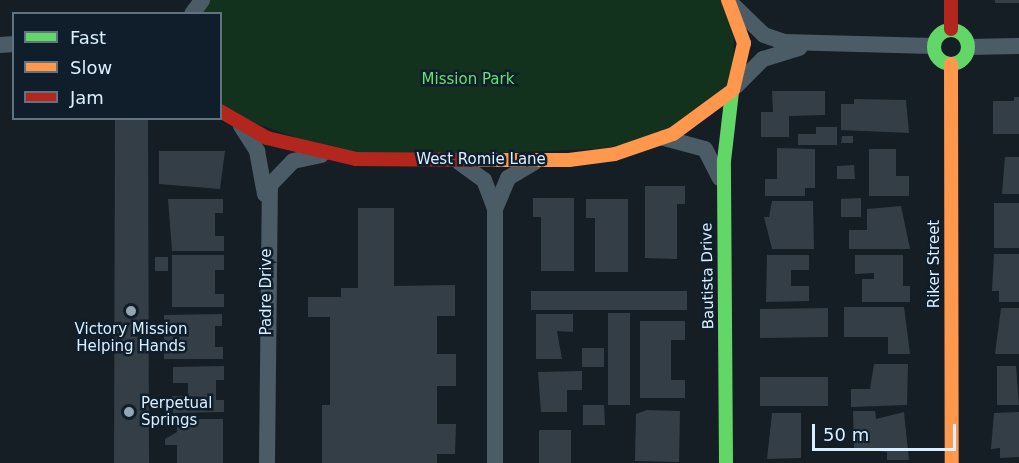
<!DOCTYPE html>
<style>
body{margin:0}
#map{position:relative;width:1019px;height:463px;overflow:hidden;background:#161e25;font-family:"DejaVu Sans",sans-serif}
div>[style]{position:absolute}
.green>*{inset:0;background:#13321e}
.building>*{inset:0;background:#343e46}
.street>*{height:16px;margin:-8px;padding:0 8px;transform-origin:8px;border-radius:8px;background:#4b5c66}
.fast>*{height:14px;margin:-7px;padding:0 7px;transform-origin:7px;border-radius:7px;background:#63d668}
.fast>.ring{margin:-7px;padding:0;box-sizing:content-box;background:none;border:14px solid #63d668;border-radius:50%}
.slow>*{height:14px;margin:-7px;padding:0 7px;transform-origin:7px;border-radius:7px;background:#ff974d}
.jam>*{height:14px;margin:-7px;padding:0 7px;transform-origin:7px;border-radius:7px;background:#b3261e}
.dots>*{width:16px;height:16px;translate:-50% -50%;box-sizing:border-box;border:3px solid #101e2b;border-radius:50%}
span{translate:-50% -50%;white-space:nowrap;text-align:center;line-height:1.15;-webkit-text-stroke:5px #101e2b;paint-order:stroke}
.park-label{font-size:15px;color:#61e46b}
.street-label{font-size:15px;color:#daefff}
.poi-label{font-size:15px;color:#daefff}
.left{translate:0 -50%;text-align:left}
.legend{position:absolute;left:12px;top:12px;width:210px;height:108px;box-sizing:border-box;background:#101e2b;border:2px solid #617280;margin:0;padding:8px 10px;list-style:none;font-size:18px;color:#daefff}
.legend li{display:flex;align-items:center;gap:12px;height:30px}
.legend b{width:30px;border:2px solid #617280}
.scale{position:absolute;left:812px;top:424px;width:144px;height:27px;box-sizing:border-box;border:3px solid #daefff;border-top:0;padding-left:8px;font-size:18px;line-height:21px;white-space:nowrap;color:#daefff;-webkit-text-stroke:4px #101e2b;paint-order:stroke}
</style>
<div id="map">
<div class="green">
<div style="clip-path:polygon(202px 0,728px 0,734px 6px,733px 90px,639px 147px,356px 159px,221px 111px,220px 14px,192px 14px)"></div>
</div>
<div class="building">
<div style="clip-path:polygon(995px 0,1019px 0,1019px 3px,995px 3px)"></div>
<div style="clip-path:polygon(772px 91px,825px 91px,825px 115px,789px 116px,789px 137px,761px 137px,761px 112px,773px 112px)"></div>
<div style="clip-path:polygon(1014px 97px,1019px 97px,1019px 134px,993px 134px,993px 101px,1014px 101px)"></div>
<div style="clip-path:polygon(854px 99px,906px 100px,909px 133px,841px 130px,841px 104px,854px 104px)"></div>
<div style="clip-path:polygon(115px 118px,148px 118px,149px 463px,114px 463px)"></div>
<div style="clip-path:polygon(816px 127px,837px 127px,837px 145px,798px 145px,798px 134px,816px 134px)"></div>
<div style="clip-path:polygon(842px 136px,853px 136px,853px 143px,841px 143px)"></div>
<div style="clip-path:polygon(777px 148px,815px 149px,815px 188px,805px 188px,805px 196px,765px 196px,765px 179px,777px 179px)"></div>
<div style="clip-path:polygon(869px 149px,896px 149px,896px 176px,909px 176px,909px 196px,869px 196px)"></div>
<div style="clip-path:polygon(159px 151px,225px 151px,220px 189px,159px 184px)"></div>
<div style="clip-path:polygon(1005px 157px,1019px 157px,1019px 194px,1002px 194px)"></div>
<div style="clip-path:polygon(854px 165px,855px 179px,837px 179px,837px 166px)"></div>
<div style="clip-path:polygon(645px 186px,685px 186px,685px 204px,677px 204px,677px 259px,645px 258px)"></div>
<div style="clip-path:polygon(533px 198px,574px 198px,574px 271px,541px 271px,541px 217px,533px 217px)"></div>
<div style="clip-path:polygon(861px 198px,861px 217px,841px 217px,841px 199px)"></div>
<div style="clip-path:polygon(168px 199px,223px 199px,223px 213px,215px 213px,215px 236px,224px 236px,224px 251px,172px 251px)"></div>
<div style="clip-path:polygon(586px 199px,628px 199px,628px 272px,595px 272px,595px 218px,586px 218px)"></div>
<div style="clip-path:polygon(772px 201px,813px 201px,814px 249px,772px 249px,764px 217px,769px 217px)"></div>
<div style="clip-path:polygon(994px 203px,1019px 203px,1019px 248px,994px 248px)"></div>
<div style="clip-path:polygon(901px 206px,910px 249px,849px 249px,849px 230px,867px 230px,867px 209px)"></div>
<div style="clip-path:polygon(358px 208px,394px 208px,394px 286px,455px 285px,455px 316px,437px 316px,437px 354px,456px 354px,456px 386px,437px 386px,437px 424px,456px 424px,455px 454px,437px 454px,437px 463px,322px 463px,322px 405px,330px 405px,330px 317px,308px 317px,308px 297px,341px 297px,341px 288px,358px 288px)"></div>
<div style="clip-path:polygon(994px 254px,1019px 254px,1019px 302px,999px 302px,999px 291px,992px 291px)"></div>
<div style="clip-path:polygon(172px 255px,224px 255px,224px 270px,215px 270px,215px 294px,224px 294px,224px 307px,172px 307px)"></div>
<div style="clip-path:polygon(767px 255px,809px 255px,809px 270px,791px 270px,791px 286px,809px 286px,809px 301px,766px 302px)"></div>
<div style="clip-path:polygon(855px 255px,903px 255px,903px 286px,910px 286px,910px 302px,862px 302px,862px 279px,874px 279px,874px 273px,855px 274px)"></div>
<div style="clip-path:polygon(155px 257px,168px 257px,168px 271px,155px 271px)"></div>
<div style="clip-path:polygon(531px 291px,687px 291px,687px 310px,531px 310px)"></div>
<div style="clip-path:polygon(844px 307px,904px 307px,910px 354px,888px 354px,888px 337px,844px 337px)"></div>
<div style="clip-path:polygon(828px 308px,828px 337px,760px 338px,760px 309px)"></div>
<div style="clip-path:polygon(1001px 308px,1019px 308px,1019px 354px,995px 354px)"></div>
<div style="clip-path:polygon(608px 313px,630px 313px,630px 405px,608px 405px)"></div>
<div style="clip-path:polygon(222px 314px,222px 326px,215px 326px,215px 347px,223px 347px,223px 359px,164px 359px,164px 315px)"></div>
<div style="clip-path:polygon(536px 314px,573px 314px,573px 332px,557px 331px,562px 359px,536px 359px)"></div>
<div style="clip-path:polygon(640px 321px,685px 321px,685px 340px,671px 340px,671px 380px,685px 380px,685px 398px,640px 398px)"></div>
<div style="clip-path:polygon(582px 348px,604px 348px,604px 367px,582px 367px)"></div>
<div style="clip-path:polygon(874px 364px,908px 364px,907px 405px,851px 407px,851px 389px,870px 389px)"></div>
<div style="clip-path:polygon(224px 366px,224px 380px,216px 380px,216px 400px,224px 400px,224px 412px,173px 413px,172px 396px,188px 396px,188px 383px,173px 383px,173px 367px)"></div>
<div style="clip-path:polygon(997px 366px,1016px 366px,1019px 405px,997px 405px)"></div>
<div style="clip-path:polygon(582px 371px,582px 390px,567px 390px,567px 412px,541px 412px,538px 372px)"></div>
<div style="clip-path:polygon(760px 377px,828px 377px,828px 406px,760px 406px)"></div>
<div style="clip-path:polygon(583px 405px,604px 405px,605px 425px,583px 425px)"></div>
<div style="clip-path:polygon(647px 410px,680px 411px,679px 462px,635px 461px,636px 414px)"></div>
<div style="clip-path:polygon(853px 411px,875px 411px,876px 419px,904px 412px,909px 460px,887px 460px,887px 452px,854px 448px)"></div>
<div style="clip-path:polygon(1019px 412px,1019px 457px,1000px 458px,1000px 448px,991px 449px,994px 413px)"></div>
<div style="clip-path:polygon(772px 413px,801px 413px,801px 458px,767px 459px)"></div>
<div style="clip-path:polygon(177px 419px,223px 419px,223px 463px,177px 463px,177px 445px,165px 445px,165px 439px,177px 432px)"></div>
<div style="clip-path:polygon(539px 430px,571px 430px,571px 463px,539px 463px)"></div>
</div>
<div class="street">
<div style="left:735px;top:7px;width:40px;rotate:44deg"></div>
<div style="left:764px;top:35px;width:21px;rotate:19deg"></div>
<div style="left:784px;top:42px;width:149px;rotate:1.5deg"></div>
<div style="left:192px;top:14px;width:17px;rotate:-54deg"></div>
<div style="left:0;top:45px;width:14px;rotate:-4deg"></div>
<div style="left:969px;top:47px;width:50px;rotate:-1.1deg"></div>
<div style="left:736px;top:86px;width:38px;rotate:-45deg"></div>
<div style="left:763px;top:59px;width:38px;rotate:-17deg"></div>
<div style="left:241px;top:126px;width:30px;rotate:57deg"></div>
<div style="left:257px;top:151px;width:44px;rotate:79.5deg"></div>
<div style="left:664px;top:138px;width:42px;rotate:15deg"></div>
<div style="left:705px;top:149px;width:33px;rotate:63deg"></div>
<div style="left:459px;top:162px;width:31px;rotate:36deg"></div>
<div style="left:484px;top:180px;width:30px;rotate:69deg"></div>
<div style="left:267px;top:463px;width:278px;rotate:-89.4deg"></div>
<div style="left:270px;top:185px;width:33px;rotate:-46deg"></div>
<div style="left:293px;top:161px;width:29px;rotate:-12deg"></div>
<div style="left:495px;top:463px;width:254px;rotate:-90deg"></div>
<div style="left:495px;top:209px;width:34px;rotate:-67deg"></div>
<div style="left:508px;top:178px;width:31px;rotate:-31deg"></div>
</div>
<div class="fast">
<div class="ring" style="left:934px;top:30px;width:20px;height:20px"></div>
<div style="left:726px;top:463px;width:302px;rotate:-90.4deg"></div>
<div style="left:724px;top:161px;width:69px;rotate:-83.4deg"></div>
</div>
<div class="slow">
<div style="left:951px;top:64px;width:399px;rotate:89.9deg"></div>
<div style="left:475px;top:160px;width:94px"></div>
<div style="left:569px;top:160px;width:46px;rotate:-7.4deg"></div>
<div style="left:615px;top:154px;width:61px;rotate:-19deg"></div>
<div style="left:673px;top:134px;width:74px;rotate:-36.3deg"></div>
<div style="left:733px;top:90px;width:48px;rotate:-76.8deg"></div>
<div style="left:744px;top:43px;width:46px;rotate:-110.4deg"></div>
</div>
<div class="jam">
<div style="left:951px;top:0;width:29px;rotate:90deg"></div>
<div style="left:220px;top:111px;width:54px;rotate:29.9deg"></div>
<div style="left:267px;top:138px;width:91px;rotate:13.3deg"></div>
<div style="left:356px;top:159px;width:119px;rotate:0.5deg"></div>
</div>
<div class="dots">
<div style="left:131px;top:311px;background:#95a6b3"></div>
<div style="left:129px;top:412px;background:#95a6b3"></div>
</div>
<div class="park-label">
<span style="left:468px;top:80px">Mission Park</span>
</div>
<div class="street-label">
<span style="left:481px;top:160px">West Romie Lane</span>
<span style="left:935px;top:264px;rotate:-90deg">Riker Street</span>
<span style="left:708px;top:276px;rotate:-91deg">Bautista Drive</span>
<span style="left:267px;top:292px;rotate:-90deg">Padre Drive</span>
</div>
<div class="poi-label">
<span style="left:131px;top:338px">Victory Mission<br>Helping Hands</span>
<span class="left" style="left:141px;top:412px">Perpetual<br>Springs</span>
</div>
<ul class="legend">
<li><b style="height:8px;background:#63d668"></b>Fast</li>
<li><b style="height:8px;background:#ff974d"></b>Slow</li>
<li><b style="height:8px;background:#b3261e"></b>Jam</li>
</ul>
<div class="scale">50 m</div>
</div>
